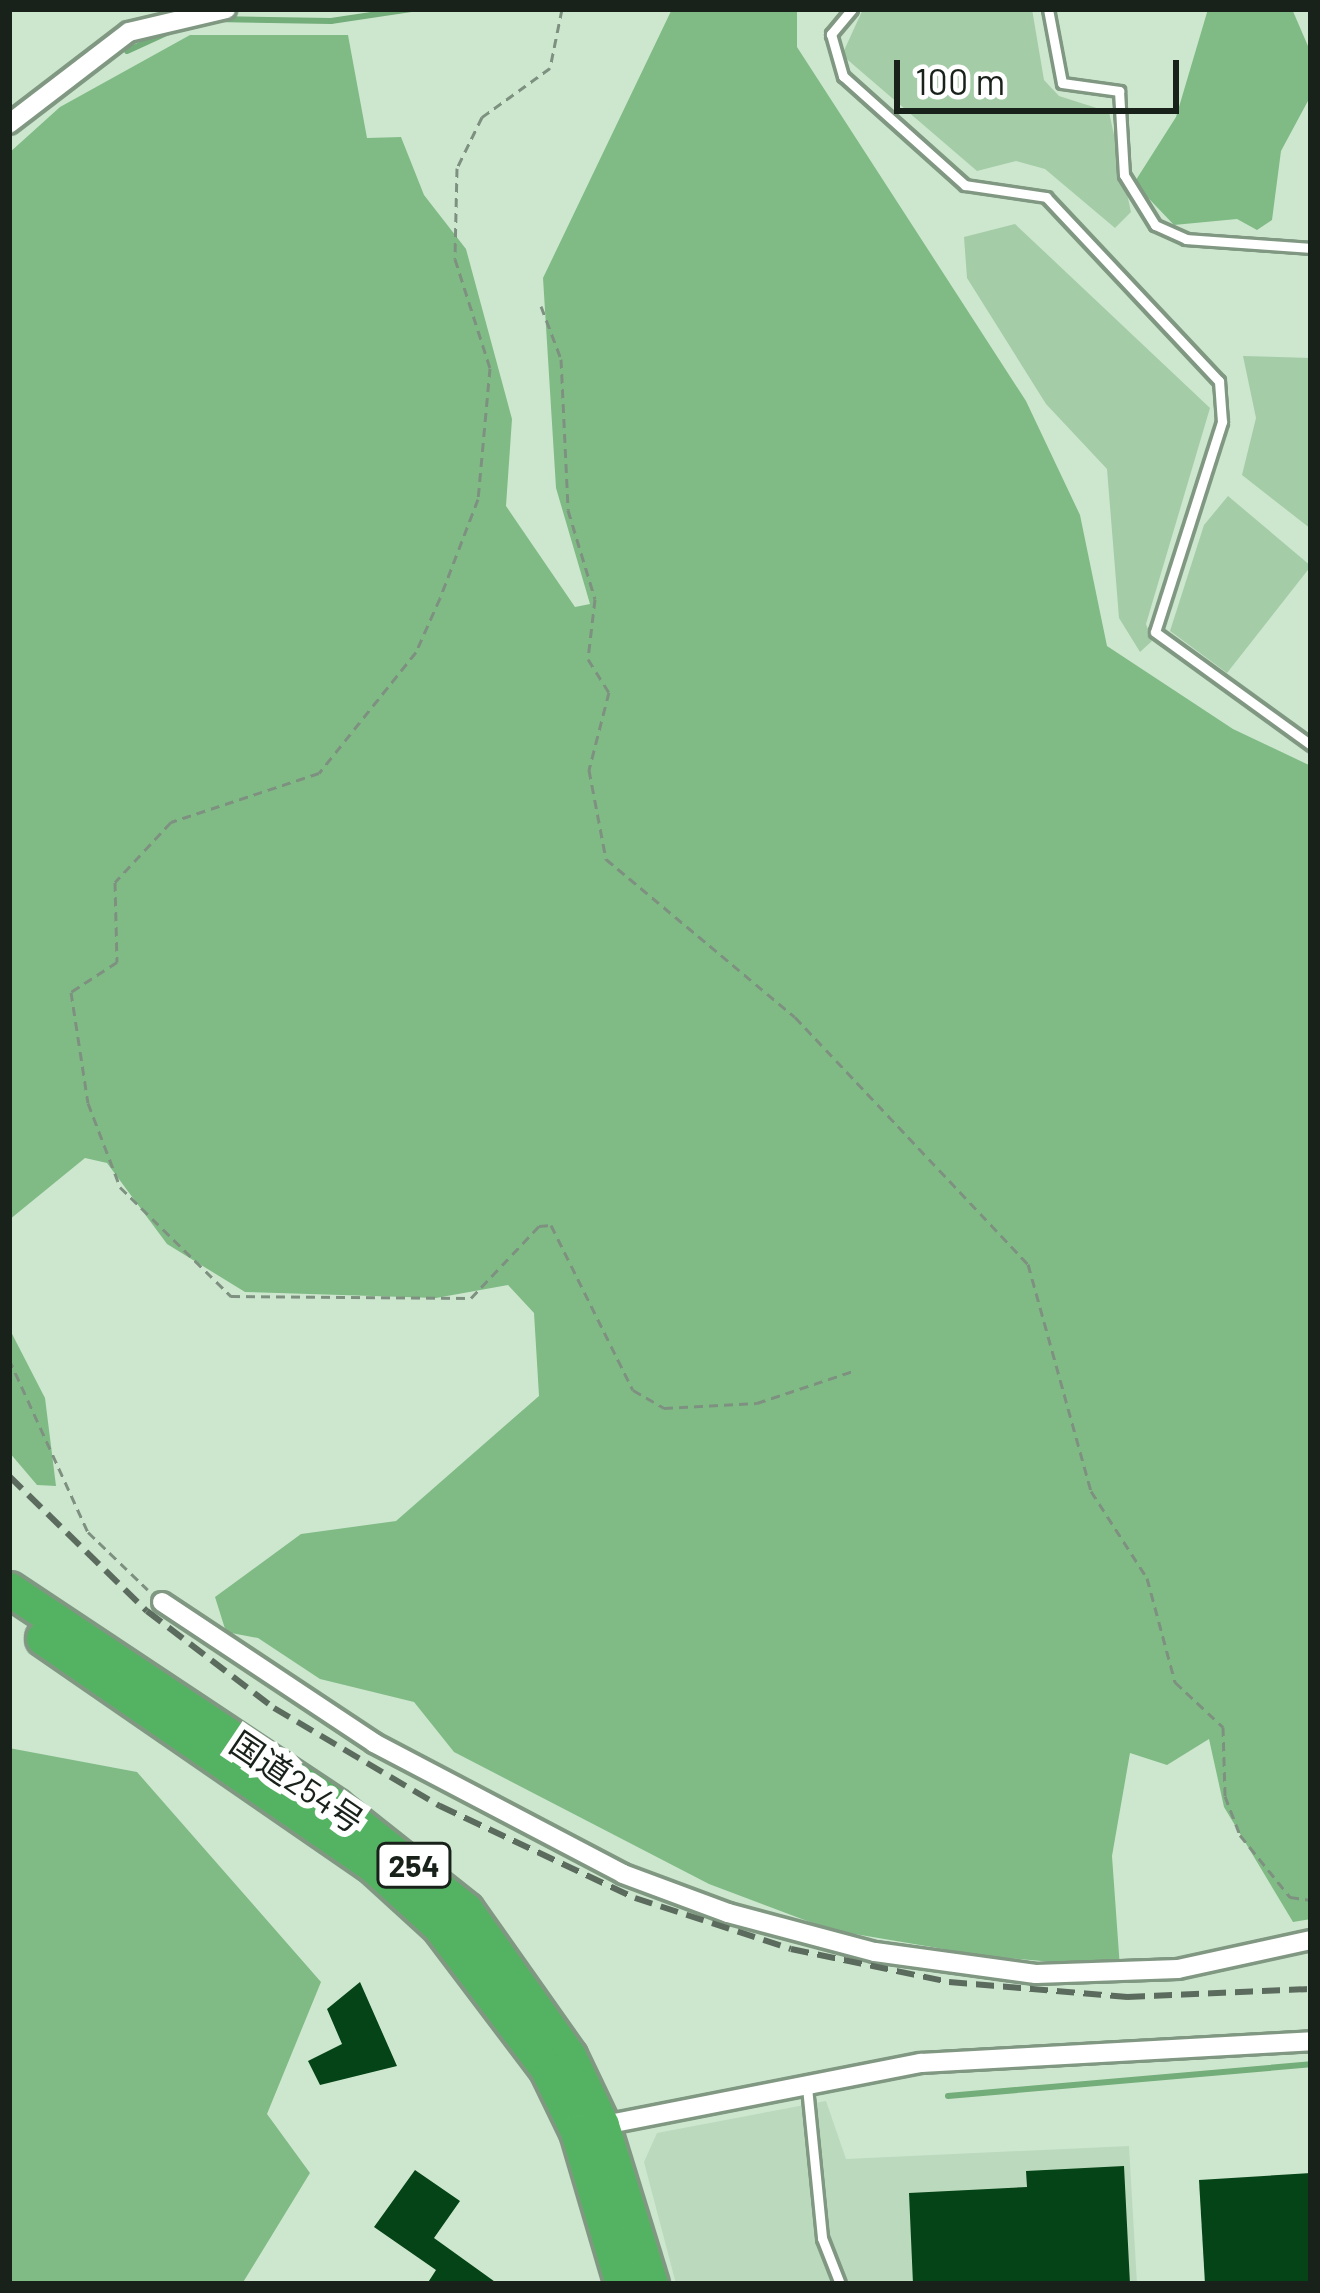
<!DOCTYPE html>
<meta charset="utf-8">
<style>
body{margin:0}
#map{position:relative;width:1320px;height:2293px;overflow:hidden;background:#cde7cf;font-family:Barlow,"Noto Sans JP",sans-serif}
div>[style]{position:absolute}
.built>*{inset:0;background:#bbd9bd}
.green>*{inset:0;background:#a4cda7}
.forest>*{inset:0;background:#80bb86}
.stream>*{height:6px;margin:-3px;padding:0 3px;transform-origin:3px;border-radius:3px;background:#73ad79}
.building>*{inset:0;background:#054416}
.path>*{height:3px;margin-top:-1.5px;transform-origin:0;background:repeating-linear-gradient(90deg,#7e9180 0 9px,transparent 0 15px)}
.roads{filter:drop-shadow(3px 0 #809882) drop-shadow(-3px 0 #809882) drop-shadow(0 3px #809882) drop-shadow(0 -3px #809882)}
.lane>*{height:9px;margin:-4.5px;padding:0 4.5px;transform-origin:4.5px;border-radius:4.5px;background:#fff}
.street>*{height:18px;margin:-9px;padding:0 9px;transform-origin:9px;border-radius:9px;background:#fff}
.highway>*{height:33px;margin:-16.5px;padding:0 16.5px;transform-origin:16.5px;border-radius:16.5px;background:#54b362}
.rail>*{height:6px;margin-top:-3px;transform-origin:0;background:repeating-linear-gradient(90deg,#5b6b5d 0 18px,transparent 0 27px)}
span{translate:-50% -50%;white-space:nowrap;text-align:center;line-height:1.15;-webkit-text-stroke:12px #fff;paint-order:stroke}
.shield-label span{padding:3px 9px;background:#fff;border:3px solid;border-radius:9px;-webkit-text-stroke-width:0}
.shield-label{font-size:30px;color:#19221a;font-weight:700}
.street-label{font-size:33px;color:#19221a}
.frame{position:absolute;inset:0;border:12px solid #19221a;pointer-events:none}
.scale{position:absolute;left:894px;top:60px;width:285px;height:54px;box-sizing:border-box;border:6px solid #19221a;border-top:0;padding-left:15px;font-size:36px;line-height:42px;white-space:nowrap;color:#19221a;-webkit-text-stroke:9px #fff;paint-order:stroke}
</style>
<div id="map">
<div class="built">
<div style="clip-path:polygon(826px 2101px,846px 2159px,1129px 2146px,1137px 2284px,676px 2284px,644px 2162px,657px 2133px)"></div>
</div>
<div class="green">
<div style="clip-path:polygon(863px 9px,1032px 9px,1044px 80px,1059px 96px,1109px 112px,1131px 212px,1115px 228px,1045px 169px,1016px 161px,977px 171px,842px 55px)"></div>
<div style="clip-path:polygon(1015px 224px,1210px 408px,1146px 624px,1152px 641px,1140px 652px,1119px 618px,1107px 469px,1046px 404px,967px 278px,964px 237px)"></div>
<div style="clip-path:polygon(1243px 356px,1311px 358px,1311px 529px,1242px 475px,1256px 418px)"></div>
<div style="clip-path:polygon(1228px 496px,1311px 566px,1227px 673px,1170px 631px,1204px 525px)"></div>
</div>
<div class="forest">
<div style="clip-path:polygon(672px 9px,797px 9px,797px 47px,1026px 401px,1080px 515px,1107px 646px,1233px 729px,1311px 766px,1311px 1919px,1293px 1922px,1224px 1807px,1209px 1739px,1167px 1765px,1130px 1753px,1112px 1856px,1120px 1968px,985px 1956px,831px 1930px,709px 1884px,454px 1752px,414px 1702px,320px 1679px,258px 1638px,226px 1632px,215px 1597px,301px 1534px,396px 1521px,539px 1396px,534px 1313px,508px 1285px,436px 1298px,245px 1292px,167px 1244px,107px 1163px,85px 1158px,9px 1220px,9px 153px,60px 107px,190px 35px,348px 35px,367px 138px,401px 137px,424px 195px,466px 249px,512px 419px,506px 506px,575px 607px,590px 604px,556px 488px,543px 278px)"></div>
<div style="clip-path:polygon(1208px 9px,1292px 9px,1311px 53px,1309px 99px,1281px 151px,1272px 220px,1257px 230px,1237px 219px,1174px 225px,1134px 183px,1176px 117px)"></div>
<div style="clip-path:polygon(9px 1328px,45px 1398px,56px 1486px,37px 1485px,9px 1452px)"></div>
<div style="clip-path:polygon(9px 1748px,137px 1772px,321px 1982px,267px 2114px,310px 2173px,242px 2284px,9px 2284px)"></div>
</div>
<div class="stream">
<div style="left:215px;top:19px;width:116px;rotate:1deg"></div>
<div style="left:331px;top:21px;width:81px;rotate:-8.5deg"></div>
<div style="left:127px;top:51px;width:51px;rotate:-24.5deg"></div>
<div style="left:948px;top:2096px;width:364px;rotate:-5deg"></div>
</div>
<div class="building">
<div style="clip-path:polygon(360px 1982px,397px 2066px,320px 2085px,308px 2061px,342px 2044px,327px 2009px)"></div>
<div style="clip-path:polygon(1124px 2166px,1130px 2284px,913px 2284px,909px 2193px,1027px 2187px,1026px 2171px)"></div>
<div style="clip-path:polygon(415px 2170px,460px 2201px,434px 2238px,498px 2284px,427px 2284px,436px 2270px,374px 2227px)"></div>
<div style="clip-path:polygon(1311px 2173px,1311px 2284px,1205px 2284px,1199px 2180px)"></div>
</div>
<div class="path">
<div style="left:562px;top:9px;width:60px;rotate:101.5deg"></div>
<div style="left:550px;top:68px;width:84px;rotate:144.2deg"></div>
<div style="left:482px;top:117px;width:57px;rotate:116.1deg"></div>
<div style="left:457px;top:168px;width:91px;rotate:91.3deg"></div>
<div style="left:455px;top:259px;width:114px;rotate:72.2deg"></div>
<div style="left:490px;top:368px;width:132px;rotate:95.2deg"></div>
<div style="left:478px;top:499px;width:106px;rotate:111deg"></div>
<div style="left:440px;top:598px;width:59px;rotate:114deg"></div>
<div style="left:416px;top:652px;width:155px;rotate:128.7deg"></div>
<div style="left:319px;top:773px;width:156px;rotate:161.7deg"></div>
<div style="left:171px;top:822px;width:82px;rotate:133deg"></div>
<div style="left:115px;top:882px;width:80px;rotate:88.6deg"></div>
<div style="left:117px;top:962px;width:55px;rotate:146.9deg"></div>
<div style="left:71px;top:992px;width:112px;rotate:81.3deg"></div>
<div style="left:88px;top:1103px;width:90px;rotate:69.1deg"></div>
<div style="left:120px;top:1187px;width:156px;rotate:44.5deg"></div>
<div style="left:231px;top:1296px;width:240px;rotate:0.5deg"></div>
<div style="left:471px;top:1298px;width:99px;rotate:-46.6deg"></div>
<div style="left:539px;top:1226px;width:12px;rotate:-5deg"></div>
<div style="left:551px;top:1225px;width:184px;rotate:63.6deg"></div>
<div style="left:633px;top:1390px;width:36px;rotate:30deg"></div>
<div style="left:664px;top:1408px;width:93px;rotate:-3.1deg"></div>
<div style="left:757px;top:1403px;width:104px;rotate:-18.4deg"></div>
<div style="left:541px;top:306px;width:57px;rotate:69.3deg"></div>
<div style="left:561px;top:359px;width:151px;rotate:87.3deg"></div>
<div style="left:568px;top:510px;width:93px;rotate:73.1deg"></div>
<div style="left:595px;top:599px;width:60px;rotate:96.7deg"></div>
<div style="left:588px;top:659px;width:39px;rotate:58deg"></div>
<div style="left:609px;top:692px;width:81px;rotate:104.4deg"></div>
<div style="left:589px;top:770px;width:91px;rotate:79.2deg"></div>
<div style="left:606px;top:859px;width:246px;rotate:39.9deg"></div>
<div style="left:795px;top:1017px;width:340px;rotate:46.7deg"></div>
<div style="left:1028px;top:1264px;width:236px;rotate:74.5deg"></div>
<div style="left:1091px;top:1491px;width:103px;rotate:57.2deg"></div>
<div style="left:1147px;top:1578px;width:108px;rotate:74.9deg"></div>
<div style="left:1175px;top:1682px;width:66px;rotate:43.2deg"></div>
<div style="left:1223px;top:1727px;width:69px;rotate:88.3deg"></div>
<div style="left:1225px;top:1796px;width:42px;rotate:69deg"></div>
<div style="left:1240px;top:1835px;width:80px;rotate:51.1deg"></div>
<div style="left:1290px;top:1897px;width:21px;rotate:8deg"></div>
<div style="left:9px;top:1359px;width:190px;rotate:65.5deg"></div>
<div style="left:88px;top:1532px;width:83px;rotate:44deg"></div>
</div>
<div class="roads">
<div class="lane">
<div style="left:852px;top:9px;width:33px;rotate:130deg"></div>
<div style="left:831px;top:34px;width:44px;rotate:74.1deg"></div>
<div style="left:843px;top:76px;width:164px;rotate:41.8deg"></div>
<div style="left:965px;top:185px;width:82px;rotate:8.4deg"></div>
<div style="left:1046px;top:197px;width:253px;rotate:46.8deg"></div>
<div style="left:1219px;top:381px;width:41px;rotate:85.8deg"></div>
<div style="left:1222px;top:422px;width:220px;rotate:107.7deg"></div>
<div style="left:1155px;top:632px;width:193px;rotate:35.9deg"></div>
<div style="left:1048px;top:9px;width:75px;rotate:79.3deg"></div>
<div style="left:1062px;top:83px;width:58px;rotate:8deg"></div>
<div style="left:1119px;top:91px;width:84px;rotate:86.6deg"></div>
<div style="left:1124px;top:175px;width:59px;rotate:58.2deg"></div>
<div style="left:1155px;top:225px;width:34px;rotate:24deg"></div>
<div style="left:1186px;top:239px;width:125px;rotate:4.1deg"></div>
<div style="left:807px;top:2087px;width:152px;rotate:84.3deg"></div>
<div style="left:822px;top:2238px;width:49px;rotate:68.6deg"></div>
</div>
<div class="street">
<div style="left:9px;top:124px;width:151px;rotate:-37.5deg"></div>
<div style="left:129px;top:32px;width:100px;rotate:-13.3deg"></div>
<div style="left:162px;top:1602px;width:255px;rotate:33.6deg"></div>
<div style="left:374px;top:1743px;width:281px;rotate:27.7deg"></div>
<div style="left:623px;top:1874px;width:112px;rotate:20.4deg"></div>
<div style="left:728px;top:1913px;width:152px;rotate:14.9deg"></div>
<div style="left:875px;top:1952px;width:162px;rotate:7.8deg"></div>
<div style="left:1036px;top:1974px;width:142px;rotate:-2deg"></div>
<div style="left:1178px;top:1969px;width:136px;rotate:-12.3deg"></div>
<div style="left:599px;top:2126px;width:328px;rotate:-11.1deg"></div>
<div style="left:921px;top:2063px;width:391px;rotate:-3.2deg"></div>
</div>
<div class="highway">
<div style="left:9px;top:1589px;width:392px;rotate:33.6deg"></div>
<div style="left:335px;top:1806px;width:167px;rotate:38.4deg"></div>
<div style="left:466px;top:1910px;width:179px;rotate:54.8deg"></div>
<div style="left:569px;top:2056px;width:76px;rotate:64.4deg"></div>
<div style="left:602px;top:2125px;width:166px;rotate:72.9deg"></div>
<div style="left:43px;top:1638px;width:398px;rotate:34.6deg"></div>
<div style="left:371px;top:1864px;width:92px;rotate:42.4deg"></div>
<div style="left:439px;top:1926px;width:179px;rotate:52.9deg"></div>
<div style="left:547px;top:2069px;width:69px;rotate:64.2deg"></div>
<div style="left:577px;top:2131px;width:159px;rotate:73.6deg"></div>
</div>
</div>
<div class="rail">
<div style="left:9px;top:1476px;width:193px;rotate:44.4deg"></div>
<div style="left:147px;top:1611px;width:160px;rotate:37.4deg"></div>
<div style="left:274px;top:1708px;width:193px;rotate:30.6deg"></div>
<div style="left:440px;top:1806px;width:216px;rotate:25.3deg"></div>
<div style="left:635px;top:1898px;width:164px;rotate:18.1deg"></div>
<div style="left:791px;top:1949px;width:161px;rotate:11.8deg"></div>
<div style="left:949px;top:1982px;width:179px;rotate:4.8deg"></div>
<div style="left:1127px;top:1997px;width:184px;rotate:-2.5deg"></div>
</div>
<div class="shield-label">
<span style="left:414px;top:1865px">254</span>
</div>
<div class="street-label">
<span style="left:297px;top:1782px;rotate:34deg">国道254号</span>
</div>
<div class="frame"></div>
<div class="scale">100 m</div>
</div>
